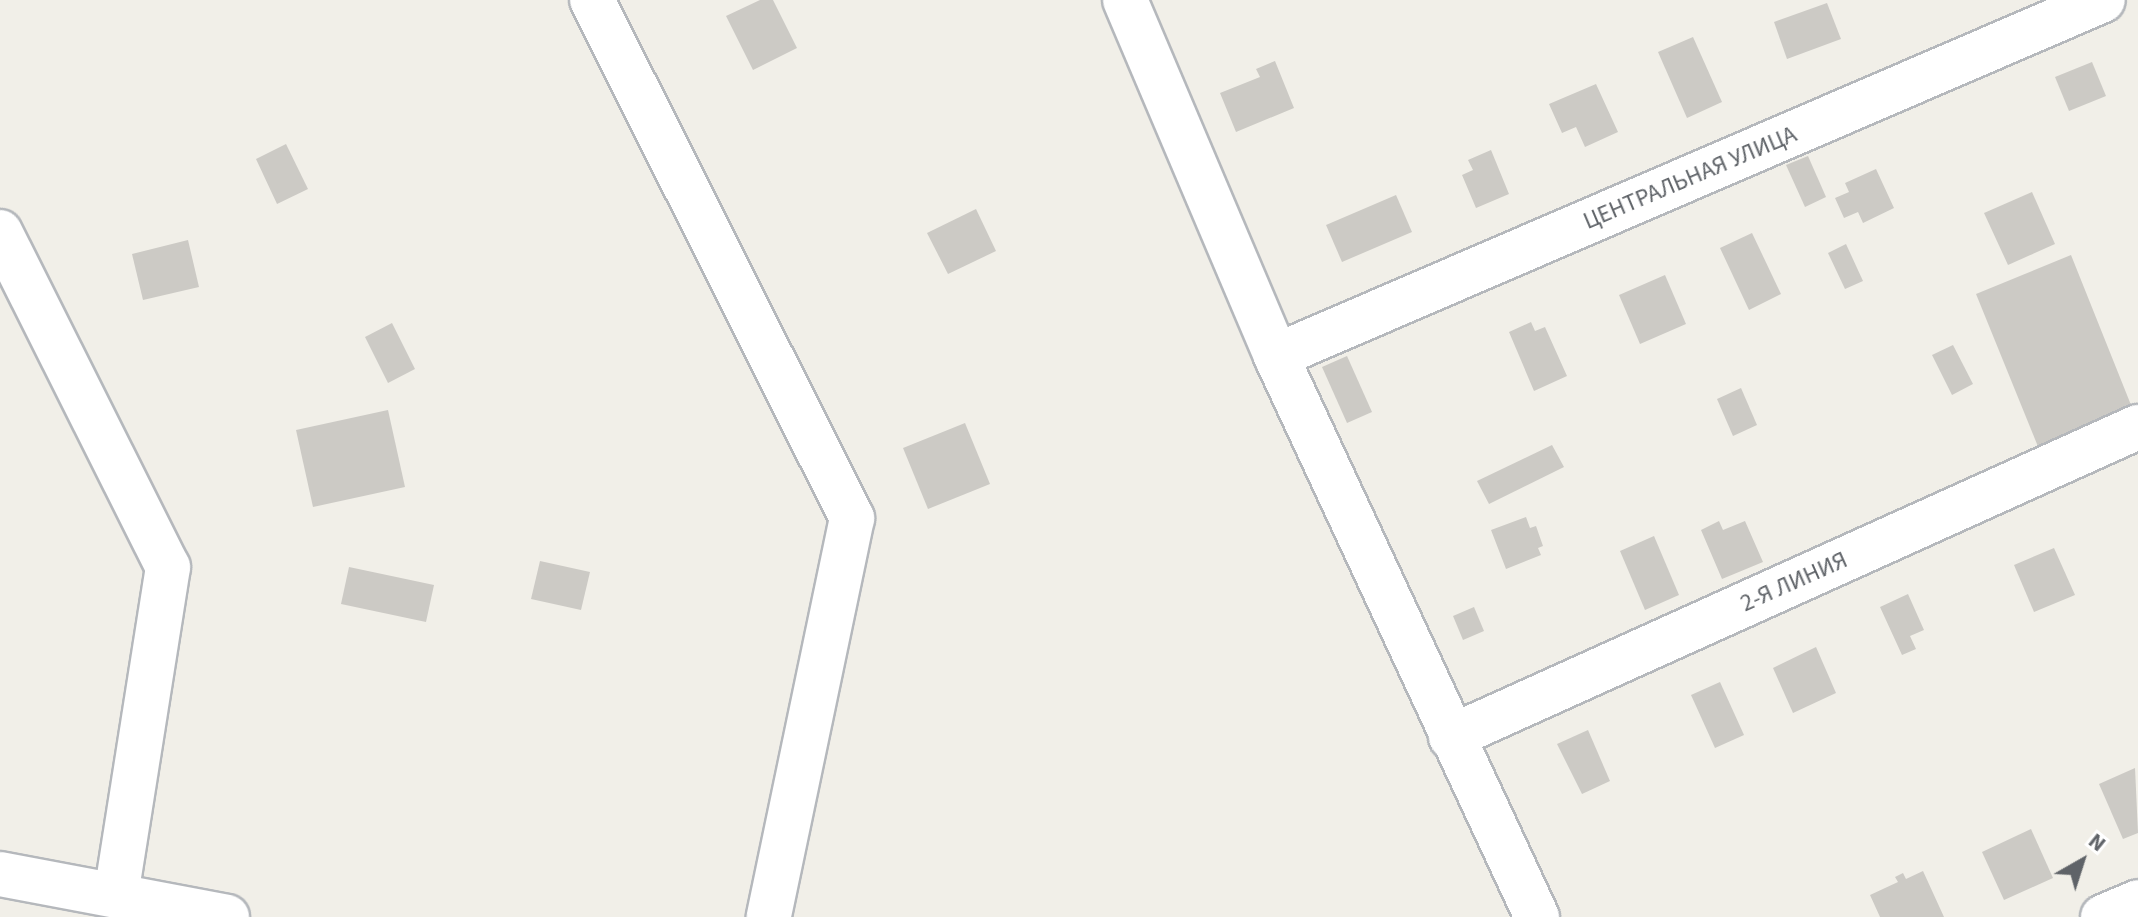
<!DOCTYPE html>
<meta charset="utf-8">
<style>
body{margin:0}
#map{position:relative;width:2138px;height:917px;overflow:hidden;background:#f1efe8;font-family:"Source Sans 3",sans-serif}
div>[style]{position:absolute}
.building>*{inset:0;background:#cccac5}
.roads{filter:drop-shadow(2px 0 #b5b8bc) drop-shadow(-2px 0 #b5b8bc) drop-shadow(0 2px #b5b8bc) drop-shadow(0 -2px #b5b8bc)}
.minor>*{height:44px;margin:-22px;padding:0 22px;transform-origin:22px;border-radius:22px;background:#fff}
span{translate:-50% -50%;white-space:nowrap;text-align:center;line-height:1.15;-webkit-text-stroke:6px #fff;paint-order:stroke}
.street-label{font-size:24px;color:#5f6368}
.north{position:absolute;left:2042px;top:821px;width:80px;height:80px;-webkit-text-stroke:6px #fff;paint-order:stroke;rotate:39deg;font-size:22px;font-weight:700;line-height:32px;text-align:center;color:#5f6368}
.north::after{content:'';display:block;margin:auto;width:28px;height:36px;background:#5f6368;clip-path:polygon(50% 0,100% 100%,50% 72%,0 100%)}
</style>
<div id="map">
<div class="building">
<div style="clip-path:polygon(760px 0,773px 0,797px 48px,753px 70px,726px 16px)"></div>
<div style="clip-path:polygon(1827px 3px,1841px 39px,1787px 59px,1774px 22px)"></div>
<div style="clip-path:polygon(1693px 37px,1722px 102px,1687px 118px,1658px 52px)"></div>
<div style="clip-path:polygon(1275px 61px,1294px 108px,1236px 132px,1220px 93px,1260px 77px,1256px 69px)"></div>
<div style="clip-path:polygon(2092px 62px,2106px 96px,2069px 111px,2055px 77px)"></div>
<div style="clip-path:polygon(1596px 84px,1618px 132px,1585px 147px,1576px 127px,1562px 133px,1549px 104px)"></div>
<div style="clip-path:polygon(286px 144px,308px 189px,277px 204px,256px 159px)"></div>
<div style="clip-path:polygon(1491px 150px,1509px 194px,1476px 208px,1462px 175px,1473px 170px,1468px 160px)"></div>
<div style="clip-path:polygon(1808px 156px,1826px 197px,1805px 207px,1786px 165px)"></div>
<div style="clip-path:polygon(1876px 169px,1894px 208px,1863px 223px,1858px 212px,1844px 218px,1835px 198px,1849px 192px,1845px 183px)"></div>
<div style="clip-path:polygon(2032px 192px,2055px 244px,2008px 265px,1984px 213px)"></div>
<div style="clip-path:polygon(1396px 195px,1412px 232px,1342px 262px,1326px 225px)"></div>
<div style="clip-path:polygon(976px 209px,996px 251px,948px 274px,927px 233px)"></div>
<div style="clip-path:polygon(1752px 233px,1781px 294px,1749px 310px,1720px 248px)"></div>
<div style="clip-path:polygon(188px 240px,199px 287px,143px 300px,132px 254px)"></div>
<div style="clip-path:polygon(1846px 244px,1863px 281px,1845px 289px,1828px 253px)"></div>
<div style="clip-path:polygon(2071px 255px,2135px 415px,2041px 454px,1976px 294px)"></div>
<div style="clip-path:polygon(1665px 275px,1686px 324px,1640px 344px,1619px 295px)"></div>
<div style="clip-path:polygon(1531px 322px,1535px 331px,1545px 327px,1567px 376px,1534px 391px,1509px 332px)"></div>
<div style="clip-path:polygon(392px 323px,415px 369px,388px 383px,365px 337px)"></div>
<div style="clip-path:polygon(1953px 345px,1973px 384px,1952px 395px,1932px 355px)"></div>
<div style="clip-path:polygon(1347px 356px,1372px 412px,1347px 423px,1322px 367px)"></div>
<div style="clip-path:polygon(1741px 388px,1757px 425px,1733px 436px,1717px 399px)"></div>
<div style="clip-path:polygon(388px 410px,405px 487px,313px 507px,296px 430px)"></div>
<div style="clip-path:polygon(965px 423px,990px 484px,928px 509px,903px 448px)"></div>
<div style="clip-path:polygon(1552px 445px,1564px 467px,1489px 504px,1477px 481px)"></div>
<div style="clip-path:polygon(1526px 517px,1530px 528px,1536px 526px,1543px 546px,1538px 548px,1541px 555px,1506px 569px,1491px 530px)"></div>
<div style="clip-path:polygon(1719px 521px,1723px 530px,1745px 521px,1763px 562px,1722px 579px,1701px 530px)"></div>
<div style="clip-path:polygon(1654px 536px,1679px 595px,1645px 610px,1620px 551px)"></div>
<div style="clip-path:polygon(2054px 548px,2075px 595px,2034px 612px,2014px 565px)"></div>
<div style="clip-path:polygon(540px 561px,590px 572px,581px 610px,531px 599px)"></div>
<div style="clip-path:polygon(349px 567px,434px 585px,426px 622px,341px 604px)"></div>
<div style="clip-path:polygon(1908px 594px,1924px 630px,1910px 636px,1916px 649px,1902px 655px,1880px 607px)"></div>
<div style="clip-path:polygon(1474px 607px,1484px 631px,1463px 640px,1453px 616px)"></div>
<div style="clip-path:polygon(1816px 647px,1836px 693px,1793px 713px,1773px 668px)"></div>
<div style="clip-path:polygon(1720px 682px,1744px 735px,1715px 748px,1691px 695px)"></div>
<div style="clip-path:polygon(1588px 730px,1610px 781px,1582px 794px,1557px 744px)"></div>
<div style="clip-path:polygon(2135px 768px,2138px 833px,2123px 839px,2099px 784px)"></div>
<div style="clip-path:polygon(2031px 829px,2053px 878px,2004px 900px,1982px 852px)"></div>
<div style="clip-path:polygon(1923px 871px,1944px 917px,1880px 917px,1870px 895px,1898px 882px,1895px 877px,1903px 873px,1906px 879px)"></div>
</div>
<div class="roads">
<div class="minor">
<div style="left:592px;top:0;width:580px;rotate:63.35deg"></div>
<div style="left:852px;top:518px;width:408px;rotate:101.8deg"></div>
<div style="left:1125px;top:0;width:387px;rotate:67deg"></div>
<div style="left:1276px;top:356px;width:619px;rotate:65.05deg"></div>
<div style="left:0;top:232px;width:375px;rotate:63.4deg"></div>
<div style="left:168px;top:567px;width:331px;rotate:99deg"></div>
<div style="left:1276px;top:356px;width:900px;rotate:-23.29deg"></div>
<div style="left:1451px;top:737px;width:754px;rotate:-24.29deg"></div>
<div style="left:0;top:874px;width:231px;rotate:10.7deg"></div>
<div style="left:2103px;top:917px;width:38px;rotate:-23deg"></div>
</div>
</div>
<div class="street-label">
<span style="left:1690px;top:178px;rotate:-23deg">ЦЕНТРАЛЬНАЯ УЛИЦА</span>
<span style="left:1794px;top:582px;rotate:-24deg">2-Я ЛИНИЯ</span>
</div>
<div class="north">N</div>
</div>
